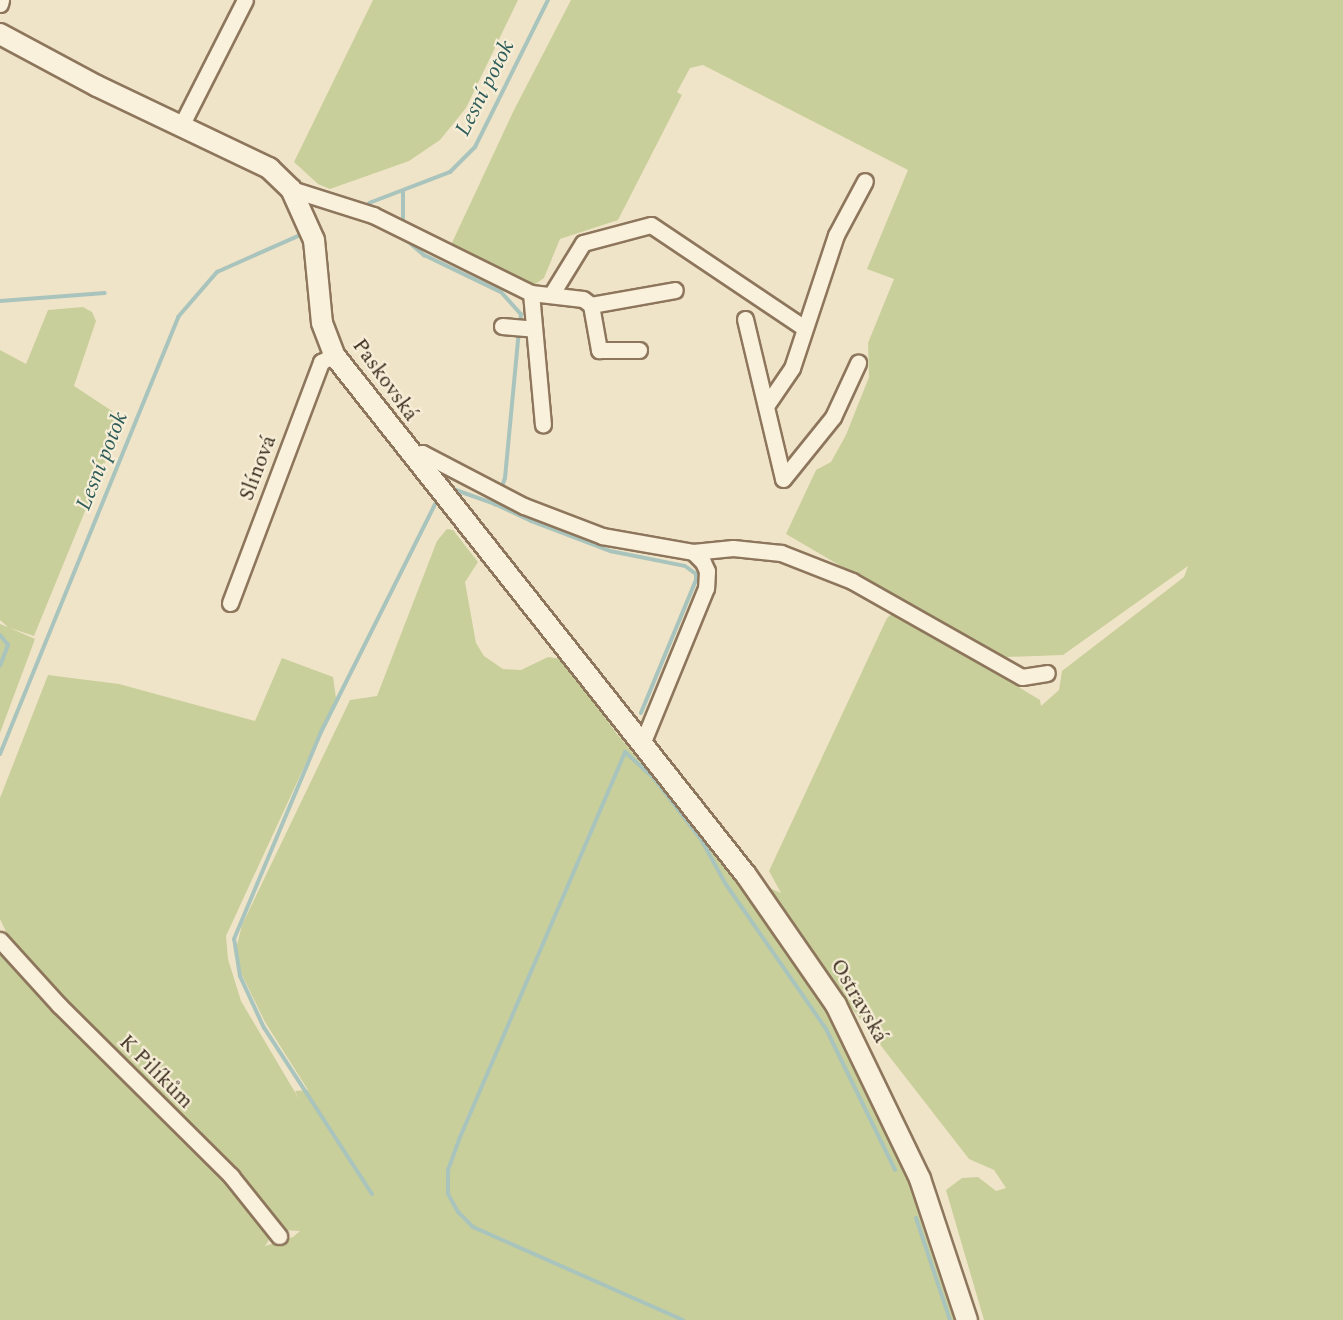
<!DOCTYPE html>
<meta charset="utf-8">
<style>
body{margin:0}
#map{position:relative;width:1343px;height:1320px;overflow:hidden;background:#f0e4c8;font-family:Spectral,serif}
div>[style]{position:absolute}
.green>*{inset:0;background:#c9cf9b}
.stream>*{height:4px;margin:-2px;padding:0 2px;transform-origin:2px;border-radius:2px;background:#a9c4bc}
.roads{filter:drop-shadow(2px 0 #8d765c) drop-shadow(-2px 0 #8d765c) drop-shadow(0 2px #8d765c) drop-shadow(0 -2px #8d765c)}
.minor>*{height:15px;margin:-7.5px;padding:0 7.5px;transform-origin:7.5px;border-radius:7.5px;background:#faf1dc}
.tertiary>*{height:20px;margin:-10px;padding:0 10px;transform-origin:10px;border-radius:10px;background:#faf1dc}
span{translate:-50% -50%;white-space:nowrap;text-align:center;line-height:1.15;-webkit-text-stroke:4.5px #f7eed8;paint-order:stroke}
.street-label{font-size:21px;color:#3d2e20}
.water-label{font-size:22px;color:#2f5d5a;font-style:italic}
</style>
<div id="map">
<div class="green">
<div style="clip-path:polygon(373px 0,518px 0,466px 108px,440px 140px,409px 161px,330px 189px,318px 184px,294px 162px)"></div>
<div style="clip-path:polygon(571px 0,1343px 0,1343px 1320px,984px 1320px,946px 1190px,962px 1178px,978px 1177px,996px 1191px,1006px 1188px,994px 1170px,969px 1159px,840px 993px,765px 886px,781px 893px,769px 871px,887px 618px,894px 612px,1040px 700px,1041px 706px,1059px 690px,1062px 671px,1184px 577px,1188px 566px,1063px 655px,1007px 657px,983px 649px,786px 534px,816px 470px,831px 462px,846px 435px,869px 377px,868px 343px,894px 279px,867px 269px,908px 170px,703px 65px,690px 68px,677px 92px,682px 95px,618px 220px,560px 239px,544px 278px,531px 287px,450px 247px,514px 110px)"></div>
<div style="clip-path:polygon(83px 307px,92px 312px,96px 321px,74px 386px,112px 411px,117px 433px,34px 636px,10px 628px,35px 639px,0 733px,0 624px,8px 627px,0 620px,0 350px,26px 364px,48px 310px)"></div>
<div style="clip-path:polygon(447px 529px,453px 530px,478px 562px,465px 582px,476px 643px,484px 656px,503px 669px,521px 670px,548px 657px,561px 659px,617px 734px,711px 846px,826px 1007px,905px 1168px,955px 1320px,0 1320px,0 950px,228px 1176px,271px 1237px,265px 1246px,293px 1237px,300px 1231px,283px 1230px,264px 1210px,266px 1206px,260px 1203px,18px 956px,0 919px,0 798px,48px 675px,119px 684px,255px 721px,282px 658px,333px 677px,336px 698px,226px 936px,228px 959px,241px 1001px,299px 1099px,295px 1091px,308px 1090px,265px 1022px,241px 973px,236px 949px,242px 925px,350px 700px,377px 696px,437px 541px)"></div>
</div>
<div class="stream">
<div style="left:403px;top:191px;width:29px;rotate:90deg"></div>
<div style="left:369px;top:203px;width:87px;rotate:-20.9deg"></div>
<div style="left:450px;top:172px;width:35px;rotate:-45deg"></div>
<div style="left:475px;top:147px;width:164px;rotate:-63.6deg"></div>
<div style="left:403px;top:237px;width:28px;rotate:41deg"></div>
<div style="left:424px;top:255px;width:85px;rotate:25.7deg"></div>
<div style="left:501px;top:292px;width:30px;rotate:48deg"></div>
<div style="left:521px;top:314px;width:10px;rotate:96deg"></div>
<div style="left:0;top:301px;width:105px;rotate:-4.4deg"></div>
<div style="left:453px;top:489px;width:45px;rotate:19.7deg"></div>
<div style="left:501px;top:490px;width:13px;rotate:-72deg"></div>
<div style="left:505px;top:478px;width:148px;rotate:-84.6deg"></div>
<div style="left:498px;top:497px;width:8px;rotate:113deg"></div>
<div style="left:495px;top:504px;width:40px;rotate:25deg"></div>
<div style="left:531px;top:521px;width:85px;rotate:20.8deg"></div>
<div style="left:610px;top:551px;width:76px;rotate:11.3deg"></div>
<div style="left:685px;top:566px;width:14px;rotate:36deg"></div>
<div style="left:696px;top:574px;width:6px;rotate:90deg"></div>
<div style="left:696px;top:580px;width:144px;rotate:112.5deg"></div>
<div style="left:0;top:635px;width:13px;rotate:51deg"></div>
<div style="left:8px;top:645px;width:22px;rotate:111deg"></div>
<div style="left:0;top:754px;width:472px;rotate:-67.8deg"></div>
<div style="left:178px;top:317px;width:60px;rotate:-49.1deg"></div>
<div style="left:217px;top:272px;width:89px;rotate:-24deg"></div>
<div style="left:372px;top:1194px;width:198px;rotate:-123deg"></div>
<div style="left:264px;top:1028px;width:57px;rotate:-114.8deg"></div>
<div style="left:240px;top:976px;width:37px;rotate:-99deg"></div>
<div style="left:234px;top:939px;width:225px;rotate:-67.2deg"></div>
<div style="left:321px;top:732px;width:255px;rotate:-63.4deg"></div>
<div style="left:916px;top:1218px;width:108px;rotate:71.6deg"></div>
<div style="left:683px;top:1320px;width:230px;rotate:-156.1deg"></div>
<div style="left:473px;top:1227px;width:21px;rotate:-135deg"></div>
<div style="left:458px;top:1212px;width:21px;rotate:-119deg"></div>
<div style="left:448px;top:1194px;width:24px;rotate:-90deg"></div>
<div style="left:448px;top:1170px;width:37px;rotate:-70deg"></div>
<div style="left:461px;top:1135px;width:417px;rotate:-66.8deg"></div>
<div style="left:625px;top:752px;width:38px;rotate:42deg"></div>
<div style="left:653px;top:777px;width:78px;rotate:52.3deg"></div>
<div style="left:701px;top:839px;width:50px;rotate:61.4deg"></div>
<div style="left:725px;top:883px;width:178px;rotate:55.3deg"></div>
<div style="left:826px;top:1029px;width:157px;rotate:63.9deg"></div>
</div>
<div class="roads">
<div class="minor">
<div style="left:0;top:4px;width:4px;rotate:-76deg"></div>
<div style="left:181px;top:126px;width:141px;rotate:-63.1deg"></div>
<div style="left:291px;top:189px;width:86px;rotate:17.6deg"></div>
<div style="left:373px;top:215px;width:176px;rotate:26.3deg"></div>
<div style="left:531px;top:293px;width:52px;rotate:6.6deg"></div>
<div style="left:583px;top:299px;width:10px;rotate:37deg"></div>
<div style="left:591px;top:305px;width:85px;rotate:-10.1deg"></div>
<div style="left:531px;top:293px;width:132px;rotate:84.8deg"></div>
<div style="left:551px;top:295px;width:61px;rotate:-58.4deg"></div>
<div style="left:583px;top:243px;width:70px;rotate:-14.8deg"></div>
<div style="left:651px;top:225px;width:183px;rotate:33.9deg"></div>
<div style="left:591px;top:305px;width:46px;rotate:79.9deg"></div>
<div style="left:599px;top:350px;width:40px"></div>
<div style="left:745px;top:319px;width:164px;rotate:76.6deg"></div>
<div style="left:783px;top:479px;width:80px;rotate:-51.1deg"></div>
<div style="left:833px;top:417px;width:60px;rotate:-65.2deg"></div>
<div style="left:502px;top:326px;width:32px;rotate:5deg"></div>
<div style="left:766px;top:406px;width:46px;rotate:-55.6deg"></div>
<div style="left:792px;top:368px;width:140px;rotate:-71.7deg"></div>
<div style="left:836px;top:235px;width:61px;rotate:-61.8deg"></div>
<div style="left:413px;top:457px;width:10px;rotate:-24deg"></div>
<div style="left:422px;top:453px;width:115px;rotate:27.5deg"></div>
<div style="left:524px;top:506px;width:84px;rotate:21deg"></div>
<div style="left:602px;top:536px;width:92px;rotate:10deg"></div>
<div style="left:693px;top:552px;width:14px;rotate:45deg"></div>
<div style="left:703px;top:562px;width:10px;rotate:66deg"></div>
<div style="left:707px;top:571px;width:17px;rotate:93deg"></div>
<div style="left:706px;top:588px;width:169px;rotate:112.3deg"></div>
<div style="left:693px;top:552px;width:40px;rotate:-5.7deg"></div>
<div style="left:733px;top:548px;width:48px;rotate:5.9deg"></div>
<div style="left:781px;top:553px;width:76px;rotate:21.5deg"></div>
<div style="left:852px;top:581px;width:195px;rotate:29.5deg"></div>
<div style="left:1022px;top:677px;width:25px;rotate:-9deg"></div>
<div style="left:230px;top:603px;width:258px;rotate:-69.3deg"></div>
<div style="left:321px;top:362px;width:15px;rotate:-28deg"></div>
<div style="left:0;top:940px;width:88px;rotate:47.8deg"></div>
<div style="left:59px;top:1005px;width:243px;rotate:44.8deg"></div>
<div style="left:231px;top:1176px;width:77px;rotate:51.3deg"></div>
</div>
<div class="tertiary">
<div style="left:0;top:34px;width:110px;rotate:28.2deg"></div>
<div style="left:97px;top:86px;width:191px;rotate:25.5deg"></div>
<div style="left:269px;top:168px;width:30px;rotate:44deg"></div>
<div style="left:291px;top:189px;width:56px;rotate:65.7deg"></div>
<div style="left:314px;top:240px;width:83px;rotate:84.5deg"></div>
<div style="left:322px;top:323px;width:34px;rotate:69deg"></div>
<div style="left:334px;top:355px;width:663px;rotate:51.61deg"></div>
<div style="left:746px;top:875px;width:158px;rotate:55.3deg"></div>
<div style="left:836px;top:1005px;width:193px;rotate:64.2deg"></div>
<div style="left:920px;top:1179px;width:149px;rotate:71.6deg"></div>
</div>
</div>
<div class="street-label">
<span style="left:385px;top:380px;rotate:54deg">Paskovská</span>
<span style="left:258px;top:468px;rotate:-69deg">Slínová</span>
<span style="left:859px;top:1001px;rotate:60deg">Ostravská</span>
<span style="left:156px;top:1072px;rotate:45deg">K Pilíkům</span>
</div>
<div class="water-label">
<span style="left:485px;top:88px;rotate:-63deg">Lesní potok</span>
<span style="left:102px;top:461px;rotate:-68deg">Lesní potok</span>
</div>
</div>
